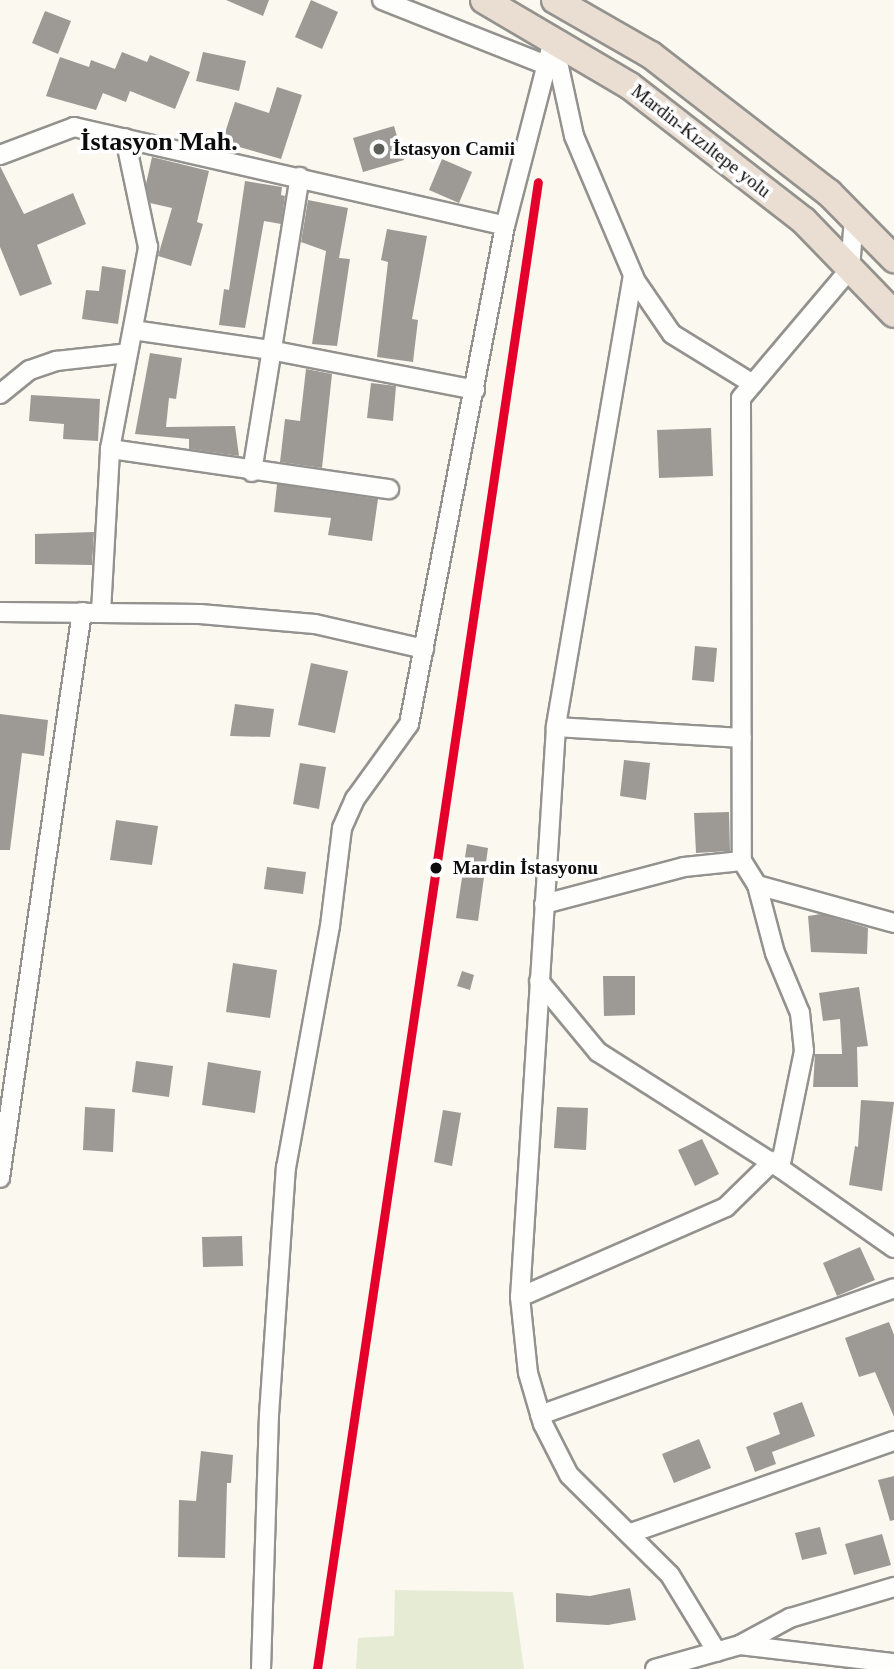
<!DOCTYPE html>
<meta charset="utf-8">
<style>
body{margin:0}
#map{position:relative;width:894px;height:1669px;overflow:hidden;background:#faf8ef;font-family:"Times New Roman",serif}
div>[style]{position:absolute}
.cemetery>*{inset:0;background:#e6ebd3}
.building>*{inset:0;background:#9d9a95}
.roads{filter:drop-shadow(2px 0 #93928e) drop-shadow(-2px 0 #93928e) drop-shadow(0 2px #93928e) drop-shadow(0 -2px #93928e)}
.minor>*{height:18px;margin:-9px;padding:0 9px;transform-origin:9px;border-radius:9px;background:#fefefd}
.highway>*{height:26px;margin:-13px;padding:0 13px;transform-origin:13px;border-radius:13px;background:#eaded3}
.rail-1>*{height:9px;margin:-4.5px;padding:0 4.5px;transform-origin:4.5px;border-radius:4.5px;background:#e4002b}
.dots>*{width:19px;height:19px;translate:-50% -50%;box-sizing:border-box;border:4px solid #fff;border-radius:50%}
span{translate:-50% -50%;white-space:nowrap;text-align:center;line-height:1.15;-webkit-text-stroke:7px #fff;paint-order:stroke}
.street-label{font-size:19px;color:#0c0c0c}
.poi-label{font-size:19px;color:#0c0c0c;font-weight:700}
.left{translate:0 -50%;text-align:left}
.stop-label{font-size:19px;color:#0c0c0c;font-weight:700}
.district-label{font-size:26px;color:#0c0c0c;font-weight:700}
</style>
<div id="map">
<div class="cemetery">
<div style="clip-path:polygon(395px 1590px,513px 1592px,524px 1669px,356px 1669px,358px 1638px,394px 1636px)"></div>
</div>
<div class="building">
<div style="clip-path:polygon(226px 0,269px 0,263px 16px)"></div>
<div style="clip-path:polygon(311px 0,338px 12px,322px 49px,295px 37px)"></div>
<div style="clip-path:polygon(45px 11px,71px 21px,58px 54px,32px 43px)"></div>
<div style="clip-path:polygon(122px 52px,147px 62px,150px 55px,190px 72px,175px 109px,130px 91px,126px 102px,103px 93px,96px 110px,46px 96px,60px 57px,89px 67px,91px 60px,115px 69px)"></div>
<div style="clip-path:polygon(203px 52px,246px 61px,239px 91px,196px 81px)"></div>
<div style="clip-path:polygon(277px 87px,302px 95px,281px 159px,222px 142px,235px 102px,269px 113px)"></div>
<div style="clip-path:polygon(394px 126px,404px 160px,363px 172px,353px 138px)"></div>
<div style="clip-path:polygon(152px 157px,209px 171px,197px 222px,203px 224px,191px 266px,158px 256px,172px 208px,150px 203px,146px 184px)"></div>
<div style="clip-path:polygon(442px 159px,472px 172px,459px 203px,429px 190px)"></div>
<div style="clip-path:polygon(0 166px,24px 214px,73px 193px,86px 224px,37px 245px,52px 284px,20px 296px,0 247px)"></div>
<div style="clip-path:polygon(245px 181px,282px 187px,281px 195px,285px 196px,281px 224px,264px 221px,245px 328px,219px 325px,224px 289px,229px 290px)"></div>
<div style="clip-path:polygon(308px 200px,348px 208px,339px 258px,350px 259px,337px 346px,312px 344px,326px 251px,301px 242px)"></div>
<div style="clip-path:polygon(387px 229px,427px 236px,412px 319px,418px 320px,413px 362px,377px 357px,388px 262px,381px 260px)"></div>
<div style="clip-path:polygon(102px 266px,126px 270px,118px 324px,82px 319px,86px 290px,99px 291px)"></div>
<div style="clip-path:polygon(150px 353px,182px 358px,176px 399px,169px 398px,166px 427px,235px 426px,239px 456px,189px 449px,189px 439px,135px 434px)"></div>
<div style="clip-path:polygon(306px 369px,332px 374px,322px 468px,280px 462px,285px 419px,300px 421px)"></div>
<div style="clip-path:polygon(371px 383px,396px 386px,393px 421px,367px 418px)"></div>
<div style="clip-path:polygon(31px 395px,100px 399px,98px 441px,63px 439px,64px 424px,29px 421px)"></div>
<div style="clip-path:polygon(711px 428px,713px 476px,659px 478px,657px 430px)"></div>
<div style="clip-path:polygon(277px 484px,378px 499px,372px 541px,328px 535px,331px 518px,274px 512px)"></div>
<div style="clip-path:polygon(94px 532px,92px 565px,35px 564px,35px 534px)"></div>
<div style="clip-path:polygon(695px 646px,717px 648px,714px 682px,692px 680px)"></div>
<div style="clip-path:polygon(311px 663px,348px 671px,335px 733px,298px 725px)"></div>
<div style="clip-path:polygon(235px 704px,274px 709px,270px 737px,230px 736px)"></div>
<div style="clip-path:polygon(0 714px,48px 720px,44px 756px,22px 753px,10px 850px,0 850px)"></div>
<div style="clip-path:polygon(624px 760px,650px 763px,646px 800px,620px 796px)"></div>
<div style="clip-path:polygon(300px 763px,326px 767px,319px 809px,293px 804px)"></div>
<div style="clip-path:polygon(729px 812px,730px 851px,696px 853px,694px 813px)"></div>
<div style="clip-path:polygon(116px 820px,158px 826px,152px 865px,110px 860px)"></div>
<div style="clip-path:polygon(467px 844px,488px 848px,478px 921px,456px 918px)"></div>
<div style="clip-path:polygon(267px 867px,306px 872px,303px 894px,264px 889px)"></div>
<div style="clip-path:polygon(821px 914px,868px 928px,867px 954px,811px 952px,808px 916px)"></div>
<div style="clip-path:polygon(233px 963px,277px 970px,270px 1018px,226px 1012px)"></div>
<div style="clip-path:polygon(462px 971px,474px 975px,470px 990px,457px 986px)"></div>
<div style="clip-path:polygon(603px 976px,635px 976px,635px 1015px,604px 1016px)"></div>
<div style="clip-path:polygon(859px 987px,868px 1046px,857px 1047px,858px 1087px,813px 1087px,815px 1054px,842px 1054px,840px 1019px,823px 1021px,819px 993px)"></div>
<div style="clip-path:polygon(136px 1061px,173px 1066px,169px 1097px,132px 1092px)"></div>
<div style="clip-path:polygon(208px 1062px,261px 1071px,255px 1113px,202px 1105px)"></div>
<div style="clip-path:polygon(861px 1100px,894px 1102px,882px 1191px,849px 1185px,855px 1146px,858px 1147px)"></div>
<div style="clip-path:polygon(85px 1107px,115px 1109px,113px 1152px,83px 1150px)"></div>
<div style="clip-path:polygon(557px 1107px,588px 1108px,586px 1150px,554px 1148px)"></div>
<div style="clip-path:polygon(443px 1110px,461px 1113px,452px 1166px,434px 1162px)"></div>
<div style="clip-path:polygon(702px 1139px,719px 1174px,695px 1186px,678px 1150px)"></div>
<div style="clip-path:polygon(242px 1236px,243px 1266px,203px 1267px,202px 1237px)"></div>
<div style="clip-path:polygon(860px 1247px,875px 1280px,837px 1296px,823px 1263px)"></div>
<div style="clip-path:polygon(889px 1322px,894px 1335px,894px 1417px,875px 1372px,859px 1377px,845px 1338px)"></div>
<div style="clip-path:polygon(802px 1402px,815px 1436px,772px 1452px,776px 1464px,755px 1472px,746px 1447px,780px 1434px,773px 1413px)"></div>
<div style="clip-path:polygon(699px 1439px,711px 1468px,674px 1483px,662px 1454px)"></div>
<div style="clip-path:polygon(201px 1451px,233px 1455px,231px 1483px,227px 1483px,225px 1558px,178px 1557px,179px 1500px,196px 1501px)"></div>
<div style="clip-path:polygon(894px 1476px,894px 1520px,890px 1521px,878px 1480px)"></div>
<div style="clip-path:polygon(820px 1527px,827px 1554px,802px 1560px,795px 1533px)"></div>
<div style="clip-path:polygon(882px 1534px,891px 1565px,854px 1575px,845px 1544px)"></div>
<div style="clip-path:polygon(630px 1588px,636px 1620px,608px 1625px,556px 1622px,556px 1593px,590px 1596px)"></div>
</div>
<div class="roads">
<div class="minor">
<div style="left:382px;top:0;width:176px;rotate:21.6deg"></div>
<div style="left:554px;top:44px;width:94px;rotate:77.7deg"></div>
<div style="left:574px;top:136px;width:156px;rotate:67deg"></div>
<div style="left:635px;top:280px;width:65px;rotate:55.6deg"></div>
<div style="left:672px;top:334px;width:95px;rotate:31.7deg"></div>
<div style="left:0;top:155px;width:79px;rotate:-20.7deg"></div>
<div style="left:74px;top:127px;width:442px;rotate:12.9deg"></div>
<div style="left:854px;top:218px;width:51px;rotate:94.5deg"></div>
<div style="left:850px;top:269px;width:169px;rotate:130.2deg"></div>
<div style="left:741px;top:398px;width:463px;rotate:89.9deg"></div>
<div style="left:742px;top:861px;width:28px;rotate:58deg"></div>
<div style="left:757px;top:885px;width:142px;rotate:15.5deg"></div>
<div style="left:633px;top:275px;width:459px;rotate:99.7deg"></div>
<div style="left:556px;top:727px;width:571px;rotate:93.61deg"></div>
<div style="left:520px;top:1297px;width:76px;rotate:84deg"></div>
<div style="left:528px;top:1373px;width:53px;rotate:73.6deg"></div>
<div style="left:543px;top:1424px;width:57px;rotate:63deg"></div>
<div style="left:569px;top:1475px;width:142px;rotate:44.7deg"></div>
<div style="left:670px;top:1575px;width:90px;rotate:58.6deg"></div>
<div style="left:133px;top:330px;width:138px;rotate:8.3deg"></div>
<div style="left:270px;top:350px;width:209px;rotate:11deg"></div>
<div style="left:0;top:394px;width:38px;rotate:-39deg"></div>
<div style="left:30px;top:370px;width:28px;rotate:-19deg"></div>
<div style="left:56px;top:361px;width:72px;rotate:-6.3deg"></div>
<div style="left:110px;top:449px;width:282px;rotate:8.2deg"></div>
<div style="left:252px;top:472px;width:299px;rotate:-80.8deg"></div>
<div style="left:0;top:612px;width:200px;rotate:0.6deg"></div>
<div style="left:200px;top:614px;width:115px;rotate:5deg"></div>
<div style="left:315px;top:624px;width:112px;rotate:12.9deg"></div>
<div style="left:101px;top:612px;width:163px;rotate:-86.8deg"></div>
<div style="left:110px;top:449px;width:206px;rotate:-79.3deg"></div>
<div style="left:148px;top:247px;width:111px;rotate:-101.9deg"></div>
<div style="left:556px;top:727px;width:186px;rotate:3.4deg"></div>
<div style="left:757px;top:885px;width:70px;rotate:75.2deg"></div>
<div style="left:775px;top:953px;width:65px;rotate:67.4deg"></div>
<div style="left:800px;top:1013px;width:38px;rotate:84deg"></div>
<div style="left:804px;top:1051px;width:119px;rotate:101.6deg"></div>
<div style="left:780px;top:1168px;width:139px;rotate:35.1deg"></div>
<div style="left:544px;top:904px;width:145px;rotate:-14.8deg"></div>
<div style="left:684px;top:867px;width:58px;rotate:-5.9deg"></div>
<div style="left:539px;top:981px;width:92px;rotate:50.3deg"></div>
<div style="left:598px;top:1052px;width:216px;rotate:32.5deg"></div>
<div style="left:0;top:1178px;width:572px;rotate:-81.76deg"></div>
<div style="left:520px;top:1297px;width:225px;rotate:-23.6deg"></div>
<div style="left:726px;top:1207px;width:66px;rotate:-44.4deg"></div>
<div style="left:540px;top:1415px;width:376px;rotate:-19.7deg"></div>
<div style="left:631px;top:1533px;width:279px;rotate:-19.3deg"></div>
<div style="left:740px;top:1645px;width:57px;rotate:-28.4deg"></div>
<div style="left:790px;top:1618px;width:109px;rotate:-16.6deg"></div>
<div style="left:261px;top:1669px;width:254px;rotate:-88.2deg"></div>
<div style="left:269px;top:1415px;width:248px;rotate:-86.1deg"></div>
<div style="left:286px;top:1168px;width:246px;rotate:-79.7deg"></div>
<div style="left:330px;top:926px;width:99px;rotate:-83deg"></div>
<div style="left:342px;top:828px;width:32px;rotate:-66deg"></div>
<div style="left:355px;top:799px;width:92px;rotate:-54.2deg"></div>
<div style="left:409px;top:724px;width:507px;rotate:-79.09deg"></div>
<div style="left:505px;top:226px;width:192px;rotate:-75.5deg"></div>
<div style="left:655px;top:1669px;width:88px;rotate:-15.8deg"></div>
<div style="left:740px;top:1645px;width:155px;rotate:6.7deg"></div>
</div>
<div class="highway">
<div style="left:484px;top:0;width:169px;rotate:30.5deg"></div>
<div style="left:630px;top:86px;width:220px;rotate:37.8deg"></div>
<div style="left:804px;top:221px;width:129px;rotate:45.9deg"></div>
<div style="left:555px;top:0;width:111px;rotate:29.8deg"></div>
<div style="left:651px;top:55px;width:225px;rotate:37.8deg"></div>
<div style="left:829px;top:193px;width:93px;rotate:45.4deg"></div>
</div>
</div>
<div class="rail-1">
<div style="left:317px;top:1669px;width:1503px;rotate:-81.55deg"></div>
</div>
<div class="dots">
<div style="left:379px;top:149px;background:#5f5f5b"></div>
<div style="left:436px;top:868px;background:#0c0c0c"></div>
</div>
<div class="street-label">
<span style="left:701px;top:141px;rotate:38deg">Mardin-Kızıltepe yolu</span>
</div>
<div class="poi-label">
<span class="left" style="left:393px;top:149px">İstasyon Camii</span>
</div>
<div class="stop-label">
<span class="left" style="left:453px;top:868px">Mardin İstasyonu</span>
</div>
<div class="district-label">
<span style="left:159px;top:142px">İstasyon Mah.</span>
</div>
</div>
